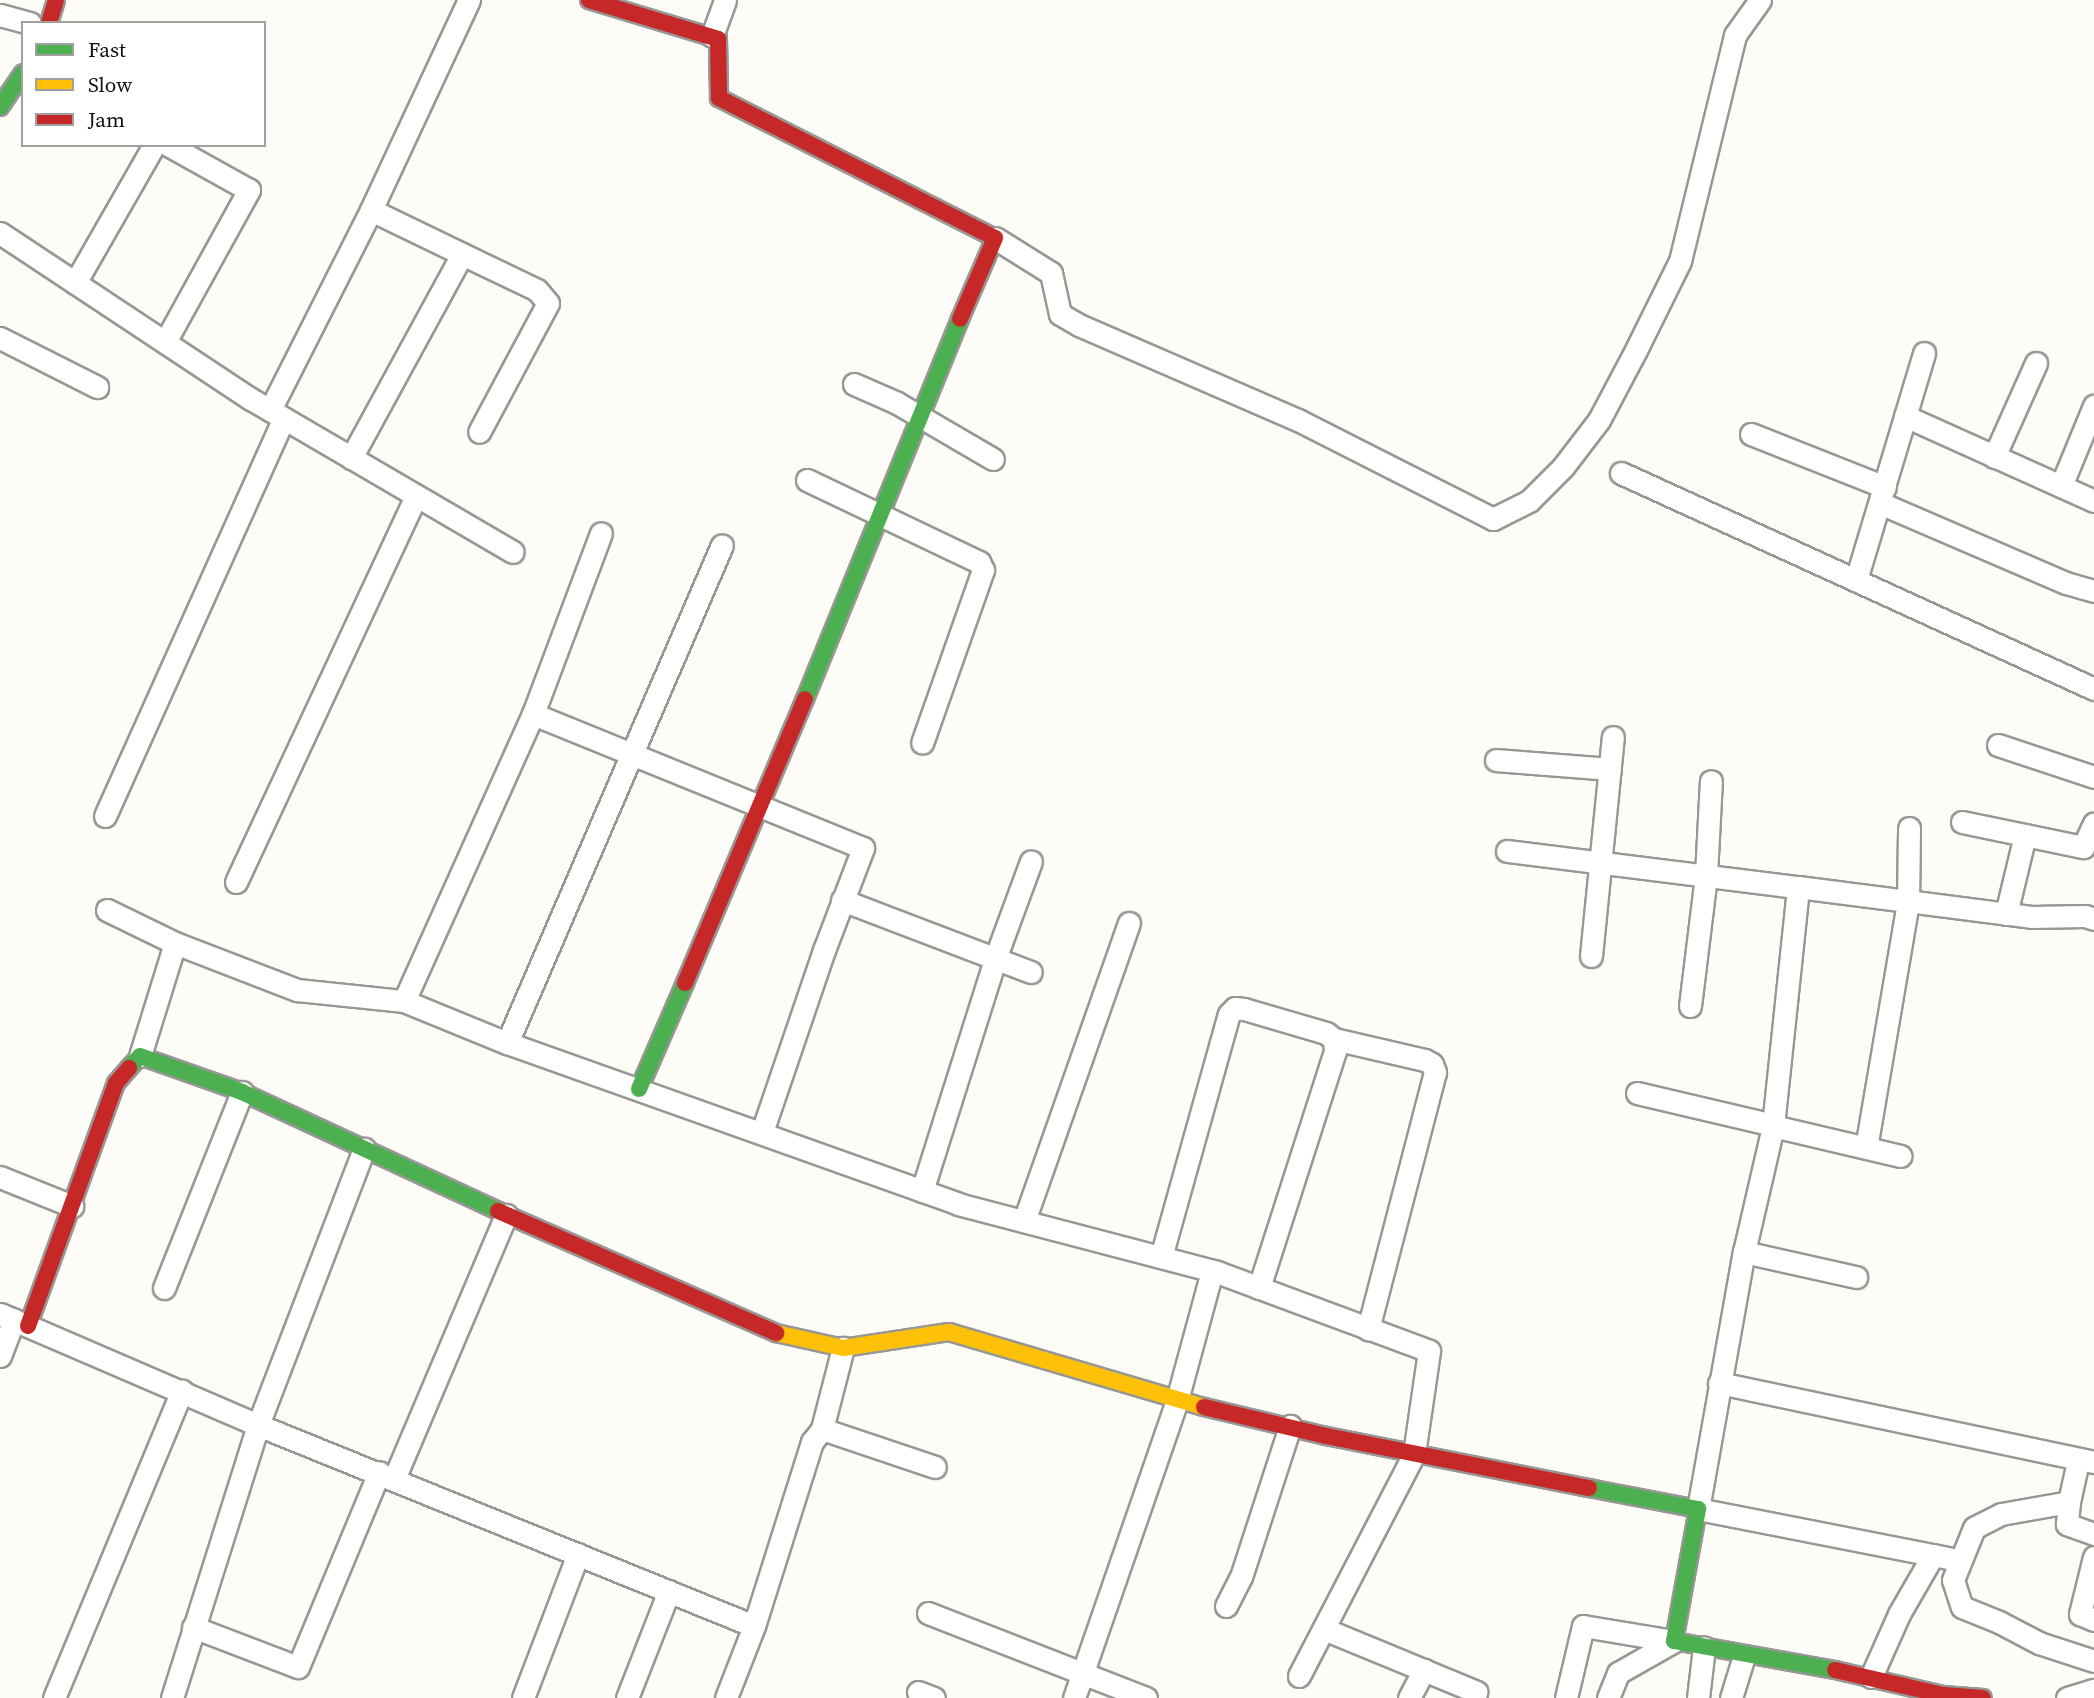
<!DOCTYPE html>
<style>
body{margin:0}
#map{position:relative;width:2094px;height:1698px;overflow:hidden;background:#fdfcf7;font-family:"Source Serif 4",serif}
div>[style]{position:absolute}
.roads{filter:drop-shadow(2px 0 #979795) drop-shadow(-2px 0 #979795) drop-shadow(0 2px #979795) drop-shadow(0 -2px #979795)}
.street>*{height:21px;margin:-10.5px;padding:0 10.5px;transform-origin:10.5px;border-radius:10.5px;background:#fffffe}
.fast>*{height:16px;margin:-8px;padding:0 8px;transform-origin:8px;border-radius:8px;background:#4caf50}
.slow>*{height:16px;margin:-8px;padding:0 8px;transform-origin:8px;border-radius:8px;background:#ffc107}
.jam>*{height:16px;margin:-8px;padding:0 8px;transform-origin:8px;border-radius:8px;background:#c62828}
span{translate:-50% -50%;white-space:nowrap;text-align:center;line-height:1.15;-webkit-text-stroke:7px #fff;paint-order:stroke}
.legend{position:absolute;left:21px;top:21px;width:245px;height:126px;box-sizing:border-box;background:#fff;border:2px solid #a0a0a0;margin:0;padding:9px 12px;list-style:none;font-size:21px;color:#111}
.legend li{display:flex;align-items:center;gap:14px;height:35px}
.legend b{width:35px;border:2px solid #a0a0a0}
</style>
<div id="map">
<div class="roads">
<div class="street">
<div style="left:0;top:15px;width:31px;rotate:15deg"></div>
<div style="left:712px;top:36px;width:38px;rotate:-70deg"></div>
<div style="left:0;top:233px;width:301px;rotate:33.5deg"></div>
<div style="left:251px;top:399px;width:303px;rotate:30.3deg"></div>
<div style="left:995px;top:238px;width:66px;rotate:32deg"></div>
<div style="left:1051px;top:273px;width:42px;rotate:77.6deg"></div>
<div style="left:1060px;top:314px;width:22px;rotate:30deg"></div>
<div style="left:1079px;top:325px;width:239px;rotate:23.5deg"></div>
<div style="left:1298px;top:420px;width:219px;rotate:26.9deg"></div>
<div style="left:1493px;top:519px;width:40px;rotate:-26.6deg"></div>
<div style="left:1529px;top:501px;width:48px;rotate:-45deg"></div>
<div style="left:1563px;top:467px;width:59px;rotate:-52.5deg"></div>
<div style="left:1599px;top:420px;width:79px;rotate:-62.1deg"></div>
<div style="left:1636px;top:350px;width:99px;rotate:-63.7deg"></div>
<div style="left:1680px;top:261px;width:233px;rotate:-76.3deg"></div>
<div style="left:1735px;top:35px;width:43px;rotate:-54.5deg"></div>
<div style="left:462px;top:254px;width:83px;rotate:25.6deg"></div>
<div style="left:537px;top:290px;width:17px;rotate:50deg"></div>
<div style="left:548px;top:303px;width:146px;rotate:118.1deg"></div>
<div style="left:75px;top:283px;width:159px;rotate:-60.2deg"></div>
<div style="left:0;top:338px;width:109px;rotate:26.8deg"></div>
<div style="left:165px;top:342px;width:174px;rotate:-61.1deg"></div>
<div style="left:249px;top:190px;width:93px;rotate:-150.9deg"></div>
<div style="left:854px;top:384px;width:47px;rotate:23.8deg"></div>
<div style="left:897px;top:403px;width:111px;rotate:30.3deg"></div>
<div style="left:270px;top:410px;width:224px;rotate:-63.2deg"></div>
<div style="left:371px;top:210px;width:232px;rotate:-65deg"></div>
<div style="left:1905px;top:416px;width:207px;rotate:24.2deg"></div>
<div style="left:1751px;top:434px;width:144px;rotate:21.6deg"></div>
<div style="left:1994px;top:457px;width:103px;rotate:-65.9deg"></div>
<div style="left:351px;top:458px;width:232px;rotate:-61.4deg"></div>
<div style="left:462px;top:254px;width:101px;rotate:-154.2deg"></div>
<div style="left:1621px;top:473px;width:520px;rotate:24.54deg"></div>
<div style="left:807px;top:480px;width:191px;rotate:25.5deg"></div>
<div style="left:979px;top:562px;width:9px;rotate:63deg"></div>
<div style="left:983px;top:570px;width:183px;rotate:109.4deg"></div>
<div style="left:2061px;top:486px;width:87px;rotate:-67.6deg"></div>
<div style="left:1880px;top:503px;width:202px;rotate:23.3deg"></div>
<div style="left:2066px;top:583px;width:29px;rotate:16deg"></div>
<div style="left:1856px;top:580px;width:237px;rotate:-73.3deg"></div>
<div style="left:533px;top:714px;width:193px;rotate:-69.4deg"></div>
<div style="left:1998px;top:745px;width:101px;rotate:18.4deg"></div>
<div style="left:1496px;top:760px;width:114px;rotate:4.5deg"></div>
<div style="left:105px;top:816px;width:436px;rotate:-65.8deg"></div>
<div style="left:1962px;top:822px;width:124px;rotate:11.7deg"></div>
<div style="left:2083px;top:847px;width:26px;rotate:-65deg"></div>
<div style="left:1507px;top:851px;width:293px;rotate:7.1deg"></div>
<div style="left:236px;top:882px;width:426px;rotate:-65deg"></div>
<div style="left:842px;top:900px;width:202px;rotate:20.9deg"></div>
<div style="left:107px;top:910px;width:76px;rotate:25.9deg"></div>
<div style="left:2006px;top:914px;width:81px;rotate:-76.5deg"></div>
<div style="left:1591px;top:956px;width:220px;rotate:-84.3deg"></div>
<div style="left:404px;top:1001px;width:315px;rotate:-65.8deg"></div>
<div style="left:533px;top:714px;width:356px;rotate:22.1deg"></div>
<div style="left:863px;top:848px;width:109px;rotate:110.9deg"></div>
<div style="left:824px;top:950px;width:192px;rotate:108.8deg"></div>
<div style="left:1690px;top:1006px;width:132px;rotate:-83deg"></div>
<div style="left:1706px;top:875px;width:94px;rotate:-87deg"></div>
<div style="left:1334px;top:1039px;width:93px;rotate:13deg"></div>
<div style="left:1425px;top:1060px;width:8px;rotate:30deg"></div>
<div style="left:1432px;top:1064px;width:9px;rotate:69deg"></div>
<div style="left:1435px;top:1072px;width:266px;rotate:104.6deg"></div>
<div style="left:507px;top:1043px;width:542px;rotate:-66.65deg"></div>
<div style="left:140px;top:1056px;width:118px;rotate:-72.8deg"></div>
<div style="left:175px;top:943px;width:131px;rotate:21.1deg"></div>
<div style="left:297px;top:990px;width:108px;rotate:5.9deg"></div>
<div style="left:404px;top:1001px;width:111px;rotate:22.2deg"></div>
<div style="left:507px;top:1043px;width:479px;rotate:19.6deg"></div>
<div style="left:958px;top:1204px;width:268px;rotate:14.7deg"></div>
<div style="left:1217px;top:1272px;width:226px;rotate:20.4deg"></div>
<div style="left:1429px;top:1351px;width:104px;rotate:98.3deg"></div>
<div style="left:1414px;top:1454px;width:250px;rotate:117.4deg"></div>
<div style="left:1637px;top:1093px;width:140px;rotate:13.2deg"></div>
<div style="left:1773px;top:1126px;width:131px;rotate:13.2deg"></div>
<div style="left:1866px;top:1148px;width:249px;rotate:-80.3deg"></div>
<div style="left:1908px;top:903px;width:75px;rotate:-89.2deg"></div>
<div style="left:0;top:1177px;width:78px;rotate:21.9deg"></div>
<div style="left:922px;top:1191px;width:243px;rotate:-72.5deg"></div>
<div style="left:995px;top:959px;width:104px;rotate:-69.8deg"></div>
<div style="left:1024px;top:1221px;width:316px;rotate:-70.6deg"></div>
<div style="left:1744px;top:1252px;width:115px;rotate:12.6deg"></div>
<div style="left:1161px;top:1257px;width:252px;rotate:-74.4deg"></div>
<div style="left:1229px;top:1014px;width:8px;rotate:-45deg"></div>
<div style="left:1235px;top:1008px;width:9px;rotate:6deg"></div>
<div style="left:1244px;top:1009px;width:85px;rotate:16.3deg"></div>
<div style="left:1326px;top:1033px;width:10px;rotate:37deg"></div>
<div style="left:1334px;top:1039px;width:12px;rotate:85deg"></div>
<div style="left:1335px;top:1051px;width:249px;rotate:107.8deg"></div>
<div style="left:164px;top:1288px;width:211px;rotate:-68.3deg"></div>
<div style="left:0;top:1314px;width:281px;rotate:23.3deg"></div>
<div style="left:258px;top:1425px;width:535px;rotate:22.06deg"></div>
<div style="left:754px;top:1626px;width:77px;rotate:111.3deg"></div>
<div style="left:0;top:1356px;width:39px;rotate:-69deg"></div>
<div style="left:1719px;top:1383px;width:383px;rotate:11.9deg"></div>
<div style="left:822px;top:1429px;width:119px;rotate:18.6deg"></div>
<div style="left:394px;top:1479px;width:287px;rotate:-67deg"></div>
<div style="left:2069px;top:1502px;width:42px;rotate:-77.6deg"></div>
<div style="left:2094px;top:1534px;width:29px;rotate:-160deg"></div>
<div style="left:2067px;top:1524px;width:22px;rotate:-85deg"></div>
<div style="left:2069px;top:1502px;width:69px;rotate:170deg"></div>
<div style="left:2001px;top:1514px;width:30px;rotate:153deg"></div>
<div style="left:1974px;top:1528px;width:56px;rotate:112deg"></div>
<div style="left:1953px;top:1580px;width:28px;rotate:72deg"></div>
<div style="left:1962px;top:1607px;width:40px;rotate:22deg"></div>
<div style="left:1999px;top:1622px;width:45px;rotate:27.7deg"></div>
<div style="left:2039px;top:1643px;width:58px;rotate:18.1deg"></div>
<div style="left:2094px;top:1557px;width:59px;rotate:103.8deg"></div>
<div style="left:2080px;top:1614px;width:15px;rotate:23deg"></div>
<div style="left:1958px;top:1560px;width:265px;rotate:-168.9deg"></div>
<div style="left:1698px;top:1509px;width:261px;rotate:-79.9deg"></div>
<div style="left:1744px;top:1252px;width:129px;rotate:-77deg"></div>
<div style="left:1773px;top:1126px;width:240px;rotate:-84deg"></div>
<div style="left:1798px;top:887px;width:235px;rotate:7.3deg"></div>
<div style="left:2031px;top:917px;width:54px;rotate:-1.1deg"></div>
<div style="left:2085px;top:916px;width:9px;rotate:18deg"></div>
<div style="left:1226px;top:1606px;width:33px;rotate:-63deg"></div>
<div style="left:1241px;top:1577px;width:159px;rotate:-72deg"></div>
<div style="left:928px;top:1613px;width:234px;rotate:21.3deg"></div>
<div style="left:754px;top:1626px;width:193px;rotate:-72.5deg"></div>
<div style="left:812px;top:1442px;width:16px;rotate:-52deg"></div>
<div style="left:822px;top:1429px;width:84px;rotate:-75.5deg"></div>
<div style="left:193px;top:1627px;width:112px;rotate:20.9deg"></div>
<div style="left:298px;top:1667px;width:211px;rotate:-67.4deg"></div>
<div style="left:1324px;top:1629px;width:165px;rotate:22.4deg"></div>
<div style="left:1871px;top:1677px;width:69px;rotate:-66deg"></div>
<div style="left:1899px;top:1614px;width:68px;rotate:-60deg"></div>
<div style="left:918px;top:1692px;width:17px;rotate:21deg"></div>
<div style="left:54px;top:1698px;width:333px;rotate:-67.4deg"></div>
<div style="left:172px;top:1698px;width:286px;rotate:-72.5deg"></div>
<div style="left:258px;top:1425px;width:296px;rotate:-69deg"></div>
<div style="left:523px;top:1698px;width:154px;rotate:-69.1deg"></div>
<div style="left:627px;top:1698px;width:115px;rotate:-68.6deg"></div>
<div style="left:1074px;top:1698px;width:315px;rotate:-70.9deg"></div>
<div style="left:1177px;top:1400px;width:134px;rotate:-74.8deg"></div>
<div style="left:1409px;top:1698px;width:32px;rotate:-62deg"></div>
<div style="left:1566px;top:1698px;width:74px;rotate:-76.7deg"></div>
<div style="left:1583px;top:1626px;width:92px;rotate:9.4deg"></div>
<div style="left:1608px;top:1698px;width:27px;rotate:-68deg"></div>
<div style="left:1618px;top:1673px;width:64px;rotate:-29.7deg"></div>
<div style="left:1698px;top:1698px;width:51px;rotate:-83.3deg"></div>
<div style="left:1731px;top:1698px;width:44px;rotate:-72.8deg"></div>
<div style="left:2067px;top:1698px;width:28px;rotate:-17deg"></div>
</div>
<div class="fast">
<div style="left:0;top:107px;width:41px;rotate:-55.9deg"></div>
<div style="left:805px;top:699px;width:410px;rotate:-67.8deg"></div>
<div style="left:129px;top:1068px;width:16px;rotate:-47deg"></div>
<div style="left:140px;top:1056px;width:108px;rotate:19.4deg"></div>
<div style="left:242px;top:1092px;width:282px;rotate:24.9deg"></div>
<div style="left:639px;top:1089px;width:116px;rotate:-66.5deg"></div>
<div style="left:1589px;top:1488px;width:111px;rotate:10.9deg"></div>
<div style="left:1698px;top:1509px;width:134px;rotate:100.3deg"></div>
<div style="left:1674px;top:1641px;width:164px;rotate:10.2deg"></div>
</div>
<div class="slow">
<div style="left:776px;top:1333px;width:69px;rotate:12.6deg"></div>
<div style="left:843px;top:1348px;width:107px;rotate:-8.6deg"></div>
<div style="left:949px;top:1332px;width:266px;rotate:16.4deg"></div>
</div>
<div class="jam">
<div style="left:589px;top:0;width:135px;rotate:16.8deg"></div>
<div style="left:718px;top:39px;width:59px;rotate:89deg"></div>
<div style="left:719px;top:98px;width:309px;rotate:26.9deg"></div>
<div style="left:995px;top:238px;width:88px;rotate:113.4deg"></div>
<div style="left:49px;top:23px;width:24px;rotate:-73deg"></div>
<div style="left:685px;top:983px;width:308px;rotate:-67.1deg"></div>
<div style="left:498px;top:1211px;width:304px;rotate:23.7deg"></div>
<div style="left:28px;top:1326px;width:258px;rotate:-70.1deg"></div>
<div style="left:116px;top:1083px;width:20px;rotate:-49deg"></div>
<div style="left:1204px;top:1407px;width:125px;rotate:13.4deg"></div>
<div style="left:1326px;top:1436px;width:268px;rotate:11.2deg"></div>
<div style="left:1835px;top:1670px;width:111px;rotate:13deg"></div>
<div style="left:1943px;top:1695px;width:40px;rotate:4.3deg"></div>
</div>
</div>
<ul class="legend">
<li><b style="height:9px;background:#4caf50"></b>Fast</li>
<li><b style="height:9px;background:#ffc107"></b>Slow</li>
<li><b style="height:9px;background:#c62828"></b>Jam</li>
</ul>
</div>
